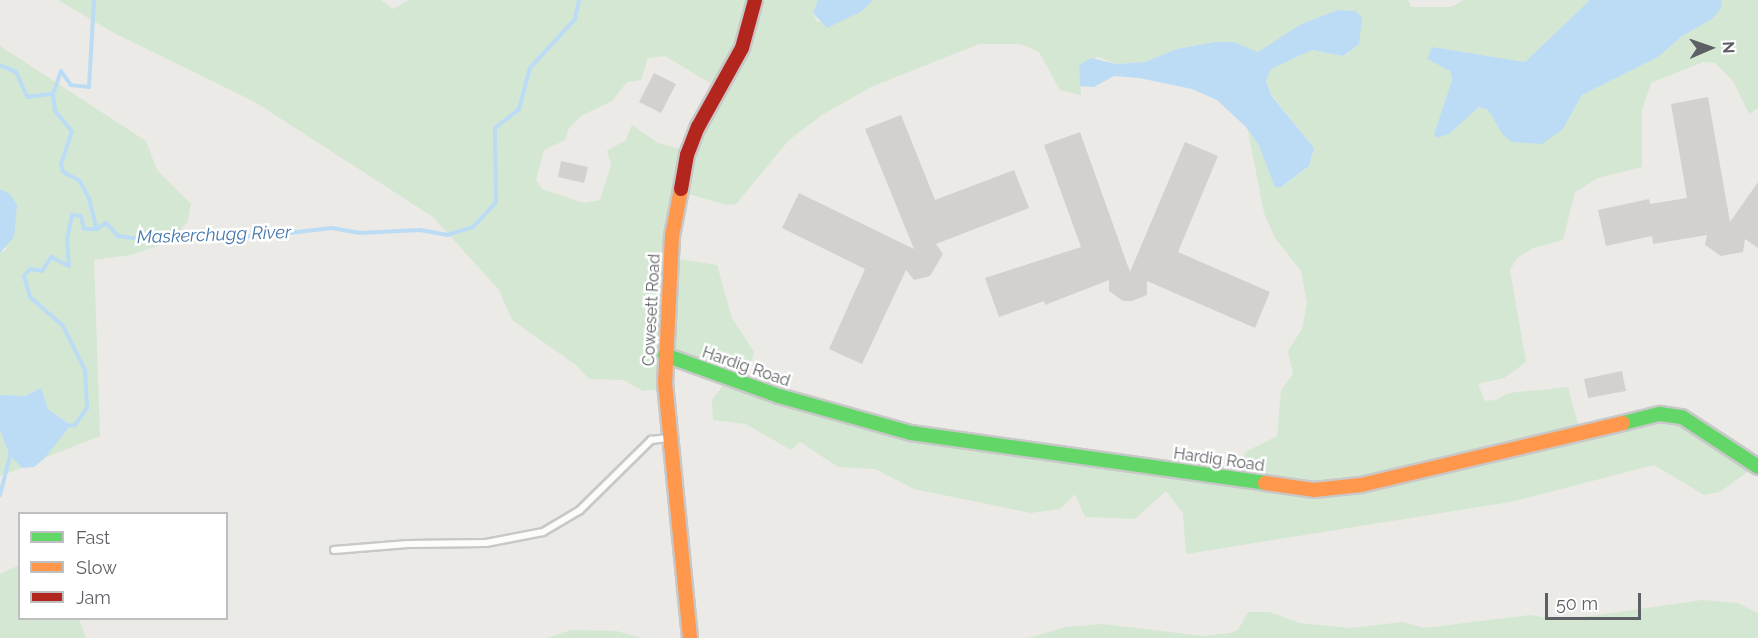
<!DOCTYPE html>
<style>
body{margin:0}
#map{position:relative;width:1758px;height:638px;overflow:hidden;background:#ebeae6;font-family:Raleway,sans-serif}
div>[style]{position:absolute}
.green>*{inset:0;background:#d4e7d2}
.water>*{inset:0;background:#bbdcf4}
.stream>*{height:4px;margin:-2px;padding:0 2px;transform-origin:2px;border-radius:2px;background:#bbdcf4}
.building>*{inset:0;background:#d2d1cf}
.roads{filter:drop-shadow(2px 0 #c8c8c8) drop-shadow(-2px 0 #c8c8c8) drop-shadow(0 2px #c8c8c8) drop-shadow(0 -2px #c8c8c8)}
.lane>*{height:6px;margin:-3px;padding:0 3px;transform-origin:3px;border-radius:3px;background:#fcfcfb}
.fast>*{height:14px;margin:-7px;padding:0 7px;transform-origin:7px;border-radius:7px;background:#63d668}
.slow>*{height:14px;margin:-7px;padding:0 7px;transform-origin:7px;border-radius:7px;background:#ff974d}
.jam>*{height:14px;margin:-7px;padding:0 7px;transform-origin:7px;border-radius:7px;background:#b3261e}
span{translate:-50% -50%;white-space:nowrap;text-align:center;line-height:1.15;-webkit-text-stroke:5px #fff;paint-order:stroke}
.street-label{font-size:16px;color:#5c5f63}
.water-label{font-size:18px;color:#4477ac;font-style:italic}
.legend{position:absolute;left:18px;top:512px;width:210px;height:108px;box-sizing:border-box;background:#fff;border:2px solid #bebfc1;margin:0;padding:8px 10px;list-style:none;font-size:18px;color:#5c5f63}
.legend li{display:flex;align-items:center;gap:12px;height:30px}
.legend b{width:30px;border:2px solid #bebfc1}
.north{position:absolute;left:1680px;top:18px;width:60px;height:60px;-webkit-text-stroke:4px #fff;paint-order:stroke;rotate:88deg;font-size:16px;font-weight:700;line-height:24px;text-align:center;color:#5c5f63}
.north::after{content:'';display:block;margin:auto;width:21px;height:27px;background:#5c5f63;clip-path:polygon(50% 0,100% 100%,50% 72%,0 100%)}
.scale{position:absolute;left:1545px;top:593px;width:96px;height:27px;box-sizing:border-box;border:3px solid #5c5f63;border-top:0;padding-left:8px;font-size:18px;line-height:21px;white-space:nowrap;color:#5c5f63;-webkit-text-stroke:4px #fff;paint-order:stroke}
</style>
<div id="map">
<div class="green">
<div style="clip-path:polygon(evenodd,58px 0,381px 0,393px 9px,409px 0,818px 0,813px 13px,817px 22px,862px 11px,873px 0,1408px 0,1411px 7px,1451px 7px,1464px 0,1590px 0,1525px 62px,1432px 47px,1427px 59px,1450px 71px,1452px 80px,1434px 134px,1449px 134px,1479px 107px,1488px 110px,1503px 135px,1563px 129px,1582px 95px,1658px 57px,1681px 37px,1713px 18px,1721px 7px,1721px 0,1758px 0,1758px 108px,1749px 114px,1733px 81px,1715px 63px,1703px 62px,1651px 83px,1642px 110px,1642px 167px,1598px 178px,1575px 192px,1563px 240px,1533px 248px,1517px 258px,1510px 270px,1526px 362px,1504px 378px,1478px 384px,1485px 401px,1496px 400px,1509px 393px,1568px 387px,1579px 428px,1690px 420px,1758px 464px,1720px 492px,1704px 495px,1654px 465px,1510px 502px,1186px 554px,1183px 513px,1166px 491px,1135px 519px,1085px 517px,1075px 494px,1060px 509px,1031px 513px,914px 489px,875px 469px,838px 467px,800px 442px,791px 450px,746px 424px,713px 420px,712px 400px,729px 378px,676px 359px,667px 389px,643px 391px,623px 380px,589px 379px,576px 365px,512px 320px,499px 290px,433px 217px,255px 102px,114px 33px,58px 0,1338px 10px,1355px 11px,1349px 53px,1343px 56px,1312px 50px,1271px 69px,1266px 80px,1271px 94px,1314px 148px,1309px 166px,1281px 188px,1276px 187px,1259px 146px,1248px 131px,1264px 213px,1275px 238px,1301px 271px,1307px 303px,1302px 329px,1288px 351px,1293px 374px,1281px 390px,1277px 436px,1245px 452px,1240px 479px,846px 416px,746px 381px,754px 352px,732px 318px,717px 265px,673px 258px,681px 192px,727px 205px,736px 204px,789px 140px,822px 115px,871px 87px,979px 44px,1020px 44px,1039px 52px,1060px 90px,1081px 95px,1079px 65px,1098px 57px,1116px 64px,1145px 62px,1177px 49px,1215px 42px,1233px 42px,1258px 53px,1301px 24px,1338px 10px,58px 0,665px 56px,720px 89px,688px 151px,658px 143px,632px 125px,625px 141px,607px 150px,611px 165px,600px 200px,584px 203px,542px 189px,536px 180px,544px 150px,565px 140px,569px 128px,581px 116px,612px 101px,627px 82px,641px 80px,648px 58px,665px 56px)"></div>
<div style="clip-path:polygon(0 46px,146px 141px,157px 170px,191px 204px,188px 221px,170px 242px,130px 255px,94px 260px,100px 436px,44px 458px,71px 425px,48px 409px,42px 400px,0 395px,0 253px,6px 250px,10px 194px,0 189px)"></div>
<div style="clip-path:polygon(0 430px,9px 454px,22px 468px,0 476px)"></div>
<div style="clip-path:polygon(19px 565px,20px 618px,79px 619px,86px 638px,0 638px,0 574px)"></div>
<div style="clip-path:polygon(1702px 600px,1738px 603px,1758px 613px,1758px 638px,1028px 638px,1066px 627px,1103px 624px,1202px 636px,1230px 633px,1238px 630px,1248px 612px,1270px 612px,1299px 623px,1350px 628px,1403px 622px,1424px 628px,1530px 615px,1563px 620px)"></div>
<div style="clip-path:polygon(571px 630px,616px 631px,643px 638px,548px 638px)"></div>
</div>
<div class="water">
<div style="clip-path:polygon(818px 0,873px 0,862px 11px,827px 28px,813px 13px)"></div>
<div style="clip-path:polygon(1590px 0,1721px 0,1722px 7px,1713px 18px,1681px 37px,1658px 57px,1582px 95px,1563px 129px,1542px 144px,1512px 142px,1503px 135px,1488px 110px,1479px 107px,1449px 134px,1437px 138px,1434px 134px,1452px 80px,1450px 71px,1427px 59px,1432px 47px,1525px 62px)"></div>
<div style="clip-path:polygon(1338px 10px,1355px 11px,1362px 17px,1359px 44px,1343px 56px,1312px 50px,1271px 69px,1266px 80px,1271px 95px,1314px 148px,1309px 166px,1280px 188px,1275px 187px,1259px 146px,1246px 127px,1217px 100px,1192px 89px,1139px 78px,1114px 76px,1094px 87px,1080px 86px,1079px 65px,1091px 58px,1116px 64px,1145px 62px,1177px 49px,1215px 42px,1233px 42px,1258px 52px,1301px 24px)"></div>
<div style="clip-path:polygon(0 189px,10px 194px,17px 205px,14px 237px,0 253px)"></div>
<div style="clip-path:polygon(41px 388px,48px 409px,71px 425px,44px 459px,34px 467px,22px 468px,9px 454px,0 430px,0 395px,25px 396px)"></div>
</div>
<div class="stream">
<div style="left:94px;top:0;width:87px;rotate:93.3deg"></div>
<div style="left:89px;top:87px;width:18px;rotate:-174deg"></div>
<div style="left:71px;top:85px;width:17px;rotate:-126deg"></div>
<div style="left:61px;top:71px;width:24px;rotate:109deg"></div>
<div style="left:53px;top:94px;width:17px;rotate:83deg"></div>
<div style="left:55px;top:111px;width:26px;rotate:50deg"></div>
<div style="left:72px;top:131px;width:35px;rotate:108deg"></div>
<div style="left:61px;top:164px;width:8px;rotate:76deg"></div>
<div style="left:63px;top:172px;width:18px;rotate:27deg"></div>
<div style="left:79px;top:180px;width:21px;rotate:61deg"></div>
<div style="left:89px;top:198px;width:32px;rotate:76deg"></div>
<div style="left:0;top:65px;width:17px;rotate:24deg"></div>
<div style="left:16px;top:72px;width:27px;rotate:66deg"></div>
<div style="left:27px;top:97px;width:26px;rotate:-7deg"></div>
<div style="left:66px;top:426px;width:9px;rotate:-6deg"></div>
<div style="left:75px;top:425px;width:21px;rotate:-55deg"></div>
<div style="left:87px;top:408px;width:38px;rotate:-93deg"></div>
<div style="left:85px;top:370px;width:49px;rotate:-116.6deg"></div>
<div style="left:63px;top:326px;width:44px;rotate:-138.7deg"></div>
<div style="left:30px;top:297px;width:22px;rotate:-106deg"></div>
<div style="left:24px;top:276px;width:9px;rotate:-49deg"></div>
<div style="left:30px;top:269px;width:12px;rotate:9deg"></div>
<div style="left:42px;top:271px;width:17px;rotate:-57deg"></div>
<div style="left:51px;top:257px;width:20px;rotate:27deg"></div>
<div style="left:69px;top:266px;width:27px;rotate:-94deg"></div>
<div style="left:67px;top:239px;width:25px;rotate:-78deg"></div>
<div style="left:72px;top:215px;width:9px;rotate:6deg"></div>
<div style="left:81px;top:216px;width:13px;rotate:77deg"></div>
<div style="left:84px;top:229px;width:13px"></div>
<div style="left:97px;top:229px;width:11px;rotate:-34deg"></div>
<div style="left:106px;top:223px;width:18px;rotate:47deg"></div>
<div style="left:118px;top:236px;width:14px;rotate:8deg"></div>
<div style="left:132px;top:238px;width:132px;rotate:-0.9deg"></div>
<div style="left:264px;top:236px;width:68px;rotate:-6.7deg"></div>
<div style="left:332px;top:228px;width:27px;rotate:10deg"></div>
<div style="left:359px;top:233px;width:61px;rotate:-2.8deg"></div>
<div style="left:420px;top:230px;width:27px;rotate:10deg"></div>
<div style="left:447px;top:235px;width:27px;rotate:-17deg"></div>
<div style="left:473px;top:227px;width:34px;rotate:-47deg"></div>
<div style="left:496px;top:202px;width:74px;rotate:-90.8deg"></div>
<div style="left:495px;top:128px;width:31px;rotate:-38deg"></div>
<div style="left:519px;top:109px;width:42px;rotate:-75deg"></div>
<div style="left:530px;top:68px;width:67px;rotate:-47.4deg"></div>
<div style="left:575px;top:19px;width:19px;rotate:-78deg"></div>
<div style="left:0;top:495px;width:44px;rotate:-75.7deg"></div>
</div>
<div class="building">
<div style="clip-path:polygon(654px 73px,676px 84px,661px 113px,639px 102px)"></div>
<div style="clip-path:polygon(1708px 97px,1730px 222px,1758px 182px,1758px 248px,1745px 239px,1743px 252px,1721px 256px,1705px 245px,1707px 235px,1653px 244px,1652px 236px,1606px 246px,1598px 210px,1649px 199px,1650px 204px,1687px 198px,1671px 104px)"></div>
<div style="clip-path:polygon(901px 115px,935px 200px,1014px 170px,1029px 208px,936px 244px,943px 254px,930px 276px,914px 280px,906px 270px,862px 364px,829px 349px,865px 269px,782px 228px,799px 193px,914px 249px,865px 129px)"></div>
<div style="clip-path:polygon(1080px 132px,1130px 272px,1185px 142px,1218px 156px,1178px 252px,1270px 292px,1255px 328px,1147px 281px,1147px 295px,1132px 301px,1123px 301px,1109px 291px,1109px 280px,1045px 305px,1044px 301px,999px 317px,985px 278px,1081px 247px,1044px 145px)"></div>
<div style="clip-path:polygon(561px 161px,588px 167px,584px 183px,558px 177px)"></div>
<div style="clip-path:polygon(1622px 371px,1626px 391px,1588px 398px,1584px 379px)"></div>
</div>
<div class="roads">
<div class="lane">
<div style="left:334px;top:550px;width:74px;rotate:-4.6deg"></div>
<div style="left:408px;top:544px;width:78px;rotate:-0.7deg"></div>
<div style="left:486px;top:543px;width:58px;rotate:-10.9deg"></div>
<div style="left:543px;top:532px;width:43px;rotate:-30.7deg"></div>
<div style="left:580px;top:510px;width:100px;rotate:-44.6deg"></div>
<div style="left:651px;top:440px;width:17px;rotate:-7deg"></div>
</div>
<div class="fast">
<div style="left:665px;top:355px;width:121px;rotate:19.8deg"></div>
<div style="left:779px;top:396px;width:137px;rotate:15.7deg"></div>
<div style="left:911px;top:433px;width:358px;rotate:8deg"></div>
<div style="left:1623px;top:423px;width:38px;rotate:-14deg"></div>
<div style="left:1660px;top:414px;width:22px;rotate:8deg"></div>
<div style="left:1682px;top:417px;width:91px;rotate:33.3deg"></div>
</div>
<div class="slow">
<div style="left:681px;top:189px;width:48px;rotate:100.8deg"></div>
<div style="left:672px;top:236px;width:147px;rotate:92.7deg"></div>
<div style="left:665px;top:383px;width:256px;rotate:84.4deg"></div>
<div style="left:1265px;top:483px;width:49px;rotate:8.1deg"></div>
<div style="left:1314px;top:490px;width:47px;rotate:-6.1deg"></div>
<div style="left:1361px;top:485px;width:269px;rotate:-13.3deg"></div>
</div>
<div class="jam">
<div style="left:681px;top:189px;width:35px;rotate:-80deg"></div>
<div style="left:687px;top:155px;width:30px;rotate:-69deg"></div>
<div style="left:698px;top:127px;width:90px;rotate:-60.9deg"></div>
<div style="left:742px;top:48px;width:50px;rotate:-74.8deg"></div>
</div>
</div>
<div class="street-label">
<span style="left:652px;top:310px;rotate:-87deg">Cowesett Road</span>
<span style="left:746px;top:367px;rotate:19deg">Hardig Road</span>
<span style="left:1219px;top:460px;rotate:8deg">Hardig Road</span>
</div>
<div class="water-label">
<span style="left:214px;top:235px;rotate:-2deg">Maskerchugg River</span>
</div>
<ul class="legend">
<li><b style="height:8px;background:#63d668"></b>Fast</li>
<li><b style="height:8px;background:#ff974d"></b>Slow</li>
<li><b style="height:8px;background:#b3261e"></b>Jam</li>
</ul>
<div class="north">N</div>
<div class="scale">50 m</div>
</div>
